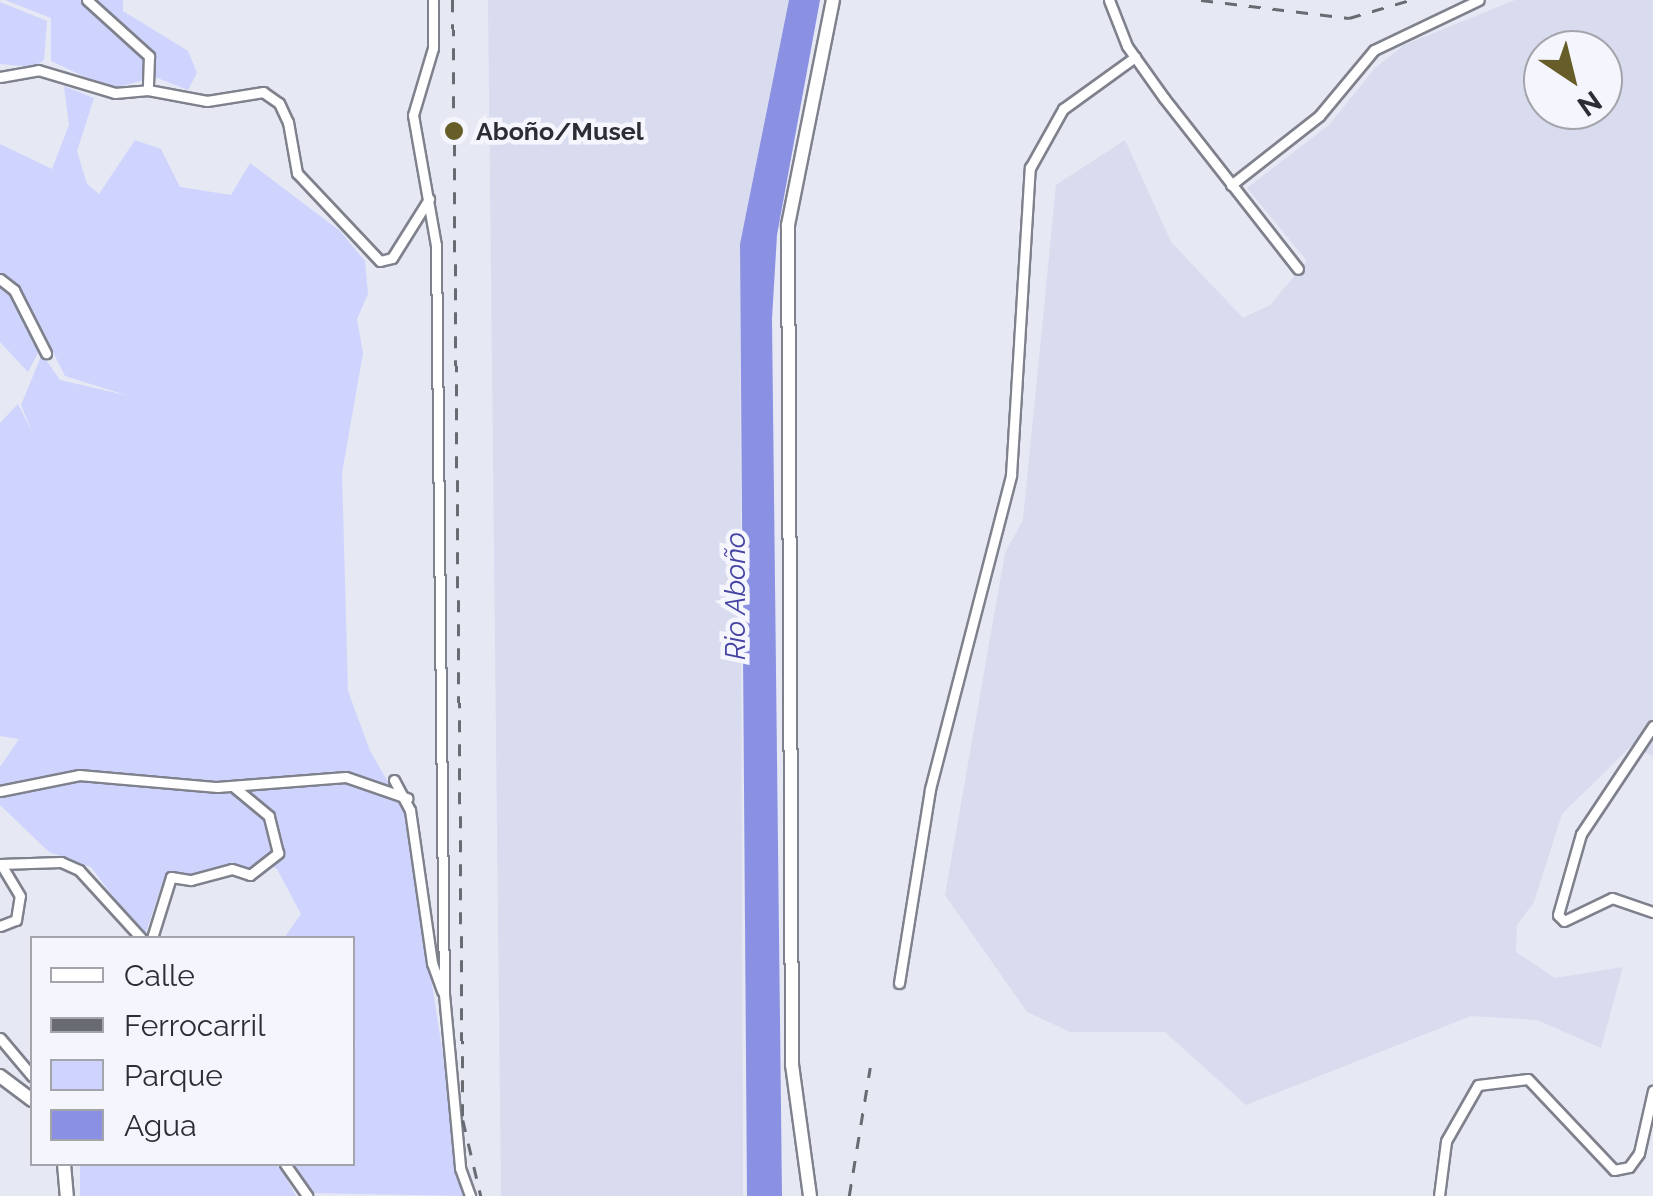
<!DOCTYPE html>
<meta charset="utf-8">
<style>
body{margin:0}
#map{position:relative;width:1653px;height:1196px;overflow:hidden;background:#e6e8f4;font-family:Raleway,sans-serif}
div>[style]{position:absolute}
.built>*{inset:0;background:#d9dbef}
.green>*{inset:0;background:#ced4fe}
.water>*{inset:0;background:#8a91e2}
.roads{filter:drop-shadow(2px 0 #7f818c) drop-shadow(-2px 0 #7f818c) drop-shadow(0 2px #7f818c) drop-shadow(0 -2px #7f818c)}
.street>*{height:9px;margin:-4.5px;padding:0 4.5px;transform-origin:4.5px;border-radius:4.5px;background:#fff}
.secondary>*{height:12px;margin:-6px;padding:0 6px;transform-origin:6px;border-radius:6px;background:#fff}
.rail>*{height:2.5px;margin-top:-1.25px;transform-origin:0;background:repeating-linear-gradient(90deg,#696b72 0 12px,transparent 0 24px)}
.dots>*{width:28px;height:28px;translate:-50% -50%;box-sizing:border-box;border:5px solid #f4f5fd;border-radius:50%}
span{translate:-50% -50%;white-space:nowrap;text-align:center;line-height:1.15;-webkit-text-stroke:9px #f4f5fd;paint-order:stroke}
.poi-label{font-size:25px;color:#2d2e33;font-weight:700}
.left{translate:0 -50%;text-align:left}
.water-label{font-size:28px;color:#4543a2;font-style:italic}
.legend{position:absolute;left:30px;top:936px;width:325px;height:230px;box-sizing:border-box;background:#f4f5fd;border:2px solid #a4a5ac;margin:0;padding:12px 18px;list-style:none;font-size:30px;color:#2d2e33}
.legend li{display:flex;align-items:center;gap:20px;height:50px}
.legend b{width:50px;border:2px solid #a4a5ac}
.north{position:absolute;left:1523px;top:30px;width:100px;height:100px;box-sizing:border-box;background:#f4f5fd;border:2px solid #a4a5ac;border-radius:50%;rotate:145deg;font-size:28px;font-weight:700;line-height:40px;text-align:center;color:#2d2e33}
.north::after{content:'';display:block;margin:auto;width:35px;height:45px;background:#665d29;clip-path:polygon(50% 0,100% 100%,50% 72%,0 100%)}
</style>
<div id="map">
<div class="built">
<div style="clip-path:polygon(488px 0,789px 0,740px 244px,743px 1196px,501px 1196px)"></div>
<div style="clip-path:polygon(evenodd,1515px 0,1653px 0,1653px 756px,1631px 746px,1562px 814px,1534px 902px,1517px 925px,1516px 952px,1555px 978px,1623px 967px,1601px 1048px,1537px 1020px,1471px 1016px,1246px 1105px,1165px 1032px,1070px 1032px,1027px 1012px,945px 895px,1005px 553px,1023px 520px,1056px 185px,1125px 140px,1171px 242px,1243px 318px,1270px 305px,1307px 261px,1247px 188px,1329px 125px,1375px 68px,1404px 45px,1515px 0,1543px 50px,1603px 50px,1603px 110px,1543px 110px,1543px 50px)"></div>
</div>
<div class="green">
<div style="clip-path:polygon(5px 0,123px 0,123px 11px,188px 51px,197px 73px,188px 90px,155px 77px,111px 89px,51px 61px,51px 18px)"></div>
<div style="clip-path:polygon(0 2px,47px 21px,44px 60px,34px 67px,0 64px)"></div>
<div style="clip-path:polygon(64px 86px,94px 98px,77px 151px,87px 184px,99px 194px,135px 140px,161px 149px,180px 187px,231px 195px,250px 163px,340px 231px,365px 261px,368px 294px,357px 319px,363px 353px,342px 473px,348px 691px,370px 751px,405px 811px,465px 1196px,310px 1193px,294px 1164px,352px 1164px,353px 1045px,358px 1048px,352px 1043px,352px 938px,284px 938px,301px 914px,277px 869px,264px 861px,246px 872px,222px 866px,191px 878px,174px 872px,162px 884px,144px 938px,91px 867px,49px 852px,0 805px,0 767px,19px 739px,0 736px,0 423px,18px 404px,33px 434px,21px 405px,42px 354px,60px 380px,129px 396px,65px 376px,32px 310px,39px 351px,28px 372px,0 342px,0 144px,52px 169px,69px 125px)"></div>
<div style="clip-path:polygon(80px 1164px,270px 1164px,280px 1167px,296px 1196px,80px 1196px)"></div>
</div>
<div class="water">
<div style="clip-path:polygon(789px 0,820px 0,777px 235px,772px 319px,782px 1196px,747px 1196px,740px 244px)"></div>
</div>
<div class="roads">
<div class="street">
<div style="left:87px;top:0;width:84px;rotate:42.1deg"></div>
<div style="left:149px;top:56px;width:34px;rotate:92deg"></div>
<div style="left:433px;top:0;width:48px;rotate:90deg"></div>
<div style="left:433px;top:48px;width:70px;rotate:106.6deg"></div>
<div style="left:413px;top:115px;width:132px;rotate:80deg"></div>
<div style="left:436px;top:245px;width:749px;rotate:89.39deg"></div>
<div style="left:444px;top:994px;width:175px;rotate:84.7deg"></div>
<div style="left:460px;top:1168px;width:30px;rotate:70deg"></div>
<div style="left:1109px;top:0;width:49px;rotate:68.6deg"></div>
<div style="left:1127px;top:46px;width:64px;rotate:54.6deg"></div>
<div style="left:1164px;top:98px;width:217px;rotate:51.9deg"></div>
<div style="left:0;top:77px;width:39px;rotate:-10deg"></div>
<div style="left:38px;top:70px;width:80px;rotate:16.6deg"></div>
<div style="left:115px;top:93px;width:33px;rotate:-5deg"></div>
<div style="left:148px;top:90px;width:60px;rotate:10.6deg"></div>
<div style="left:207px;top:101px;width:57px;rotate:-9.1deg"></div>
<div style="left:263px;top:92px;width:19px;rotate:35deg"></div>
<div style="left:279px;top:103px;width:21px;rotate:65deg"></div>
<div style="left:288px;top:122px;width:52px;rotate:80deg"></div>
<div style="left:297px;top:173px;width:121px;rotate:46.7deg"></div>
<div style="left:380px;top:261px;width:12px;rotate:-14deg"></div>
<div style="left:392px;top:258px;width:70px;rotate:-57.9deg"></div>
<div style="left:1231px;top:185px;width:112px;rotate:-38.1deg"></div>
<div style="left:1319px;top:116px;width:86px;rotate:-50.2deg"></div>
<div style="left:1374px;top:50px;width:116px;rotate:-25.5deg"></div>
<div style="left:0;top:279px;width:18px;rotate:38deg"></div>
<div style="left:14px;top:290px;width:71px;rotate:63.1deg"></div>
<div style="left:1653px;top:726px;width:130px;rotate:123.7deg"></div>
<div style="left:1581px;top:834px;width:84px;rotate:105.9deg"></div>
<div style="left:1558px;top:915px;width:8px;rotate:45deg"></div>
<div style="left:1564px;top:921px;width:53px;rotate:-25.6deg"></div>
<div style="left:1612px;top:898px;width:43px;rotate:18.9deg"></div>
<div style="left:394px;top:780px;width:34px;rotate:62deg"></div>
<div style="left:410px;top:810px;width:155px;rotate:81.8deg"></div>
<div style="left:432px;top:963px;width:30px;rotate:70deg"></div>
<div style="left:0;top:791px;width:81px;rotate:-11.4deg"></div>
<div style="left:79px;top:775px;width:139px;rotate:5deg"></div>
<div style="left:217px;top:787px;width:129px;rotate:-4.4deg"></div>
<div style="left:346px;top:777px;width:65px;rotate:19deg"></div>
<div style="left:0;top:864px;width:61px;rotate:-1.9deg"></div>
<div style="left:61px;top:862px;width:20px;rotate:24deg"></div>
<div style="left:79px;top:870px;width:92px;rotate:47.6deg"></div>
<div style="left:0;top:926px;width:17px;rotate:-21deg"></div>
<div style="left:16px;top:920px;width:24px;rotate:-81deg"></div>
<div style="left:20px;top:896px;width:35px;rotate:-121deg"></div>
<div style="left:152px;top:938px;width:64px;rotate:-72.7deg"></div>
<div style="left:171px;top:877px;width:20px;rotate:9deg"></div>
<div style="left:191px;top:880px;width:42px;rotate:-15deg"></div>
<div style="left:232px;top:869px;width:19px;rotate:18deg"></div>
<div style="left:250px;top:875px;width:36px;rotate:-38deg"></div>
<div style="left:278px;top:853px;width:38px;rotate:-104deg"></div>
<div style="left:269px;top:816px;width:45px;rotate:-140.4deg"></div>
<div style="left:899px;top:983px;width:196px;rotate:-80.9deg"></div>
<div style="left:930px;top:789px;width:324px;rotate:-75.5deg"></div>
<div style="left:1011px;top:475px;width:308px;rotate:-86.5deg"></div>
<div style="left:1030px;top:168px;width:68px;rotate:-60.8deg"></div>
<div style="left:1063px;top:109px;width:89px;rotate:-35.8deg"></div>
<div style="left:0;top:1038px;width:50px;rotate:49.9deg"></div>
<div style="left:285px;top:1164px;width:39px;rotate:55deg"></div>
<div style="left:1439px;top:1196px;width:55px;rotate:-82.7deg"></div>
<div style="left:1446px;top:1141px;width:64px;rotate:-60.3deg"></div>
<div style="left:1478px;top:1085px;width:50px;rotate:-6.8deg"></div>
<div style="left:1528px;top:1079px;width:125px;rotate:46.6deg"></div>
<div style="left:1614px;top:1170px;width:15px;rotate:-11deg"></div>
<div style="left:1629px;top:1167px;width:17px;rotate:-54deg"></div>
<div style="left:1639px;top:1153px;width:64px;rotate:-77.3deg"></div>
</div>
<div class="secondary">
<div style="left:0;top:1076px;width:40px;rotate:37deg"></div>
<div style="left:64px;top:1164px;width:32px;rotate:85deg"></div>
<div style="left:810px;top:1196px;width:132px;rotate:-97.8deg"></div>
<div style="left:792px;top:1065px;width:840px;rotate:-90.27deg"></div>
<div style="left:788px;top:225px;width:229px;rotate:-78.7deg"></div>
</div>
</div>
<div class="rail">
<div style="left:453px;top:0;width:1120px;rotate:89.49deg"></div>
<div style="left:463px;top:1120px;width:78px;rotate:76.7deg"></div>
<div style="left:1201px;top:0;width:149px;rotate:6.9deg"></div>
<div style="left:1349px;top:18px;width:64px;rotate:-16.4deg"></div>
<div style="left:849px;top:1196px;width:130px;rotate:-80.7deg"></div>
</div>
<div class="dots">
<div style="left:454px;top:131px;background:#665d29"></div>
</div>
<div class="poi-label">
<span class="left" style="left:476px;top:131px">Aboño/Musel</span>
</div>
<div class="water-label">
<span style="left:736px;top:596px;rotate:-90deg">Rio Aboño</span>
</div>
<ul class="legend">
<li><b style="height:12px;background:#fff"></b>Calle</li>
<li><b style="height:12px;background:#696b72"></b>Ferrocarril</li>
<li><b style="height:28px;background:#ced4fe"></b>Parque</li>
<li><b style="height:28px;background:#8a91e2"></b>Agua</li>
</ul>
<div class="north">N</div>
</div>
